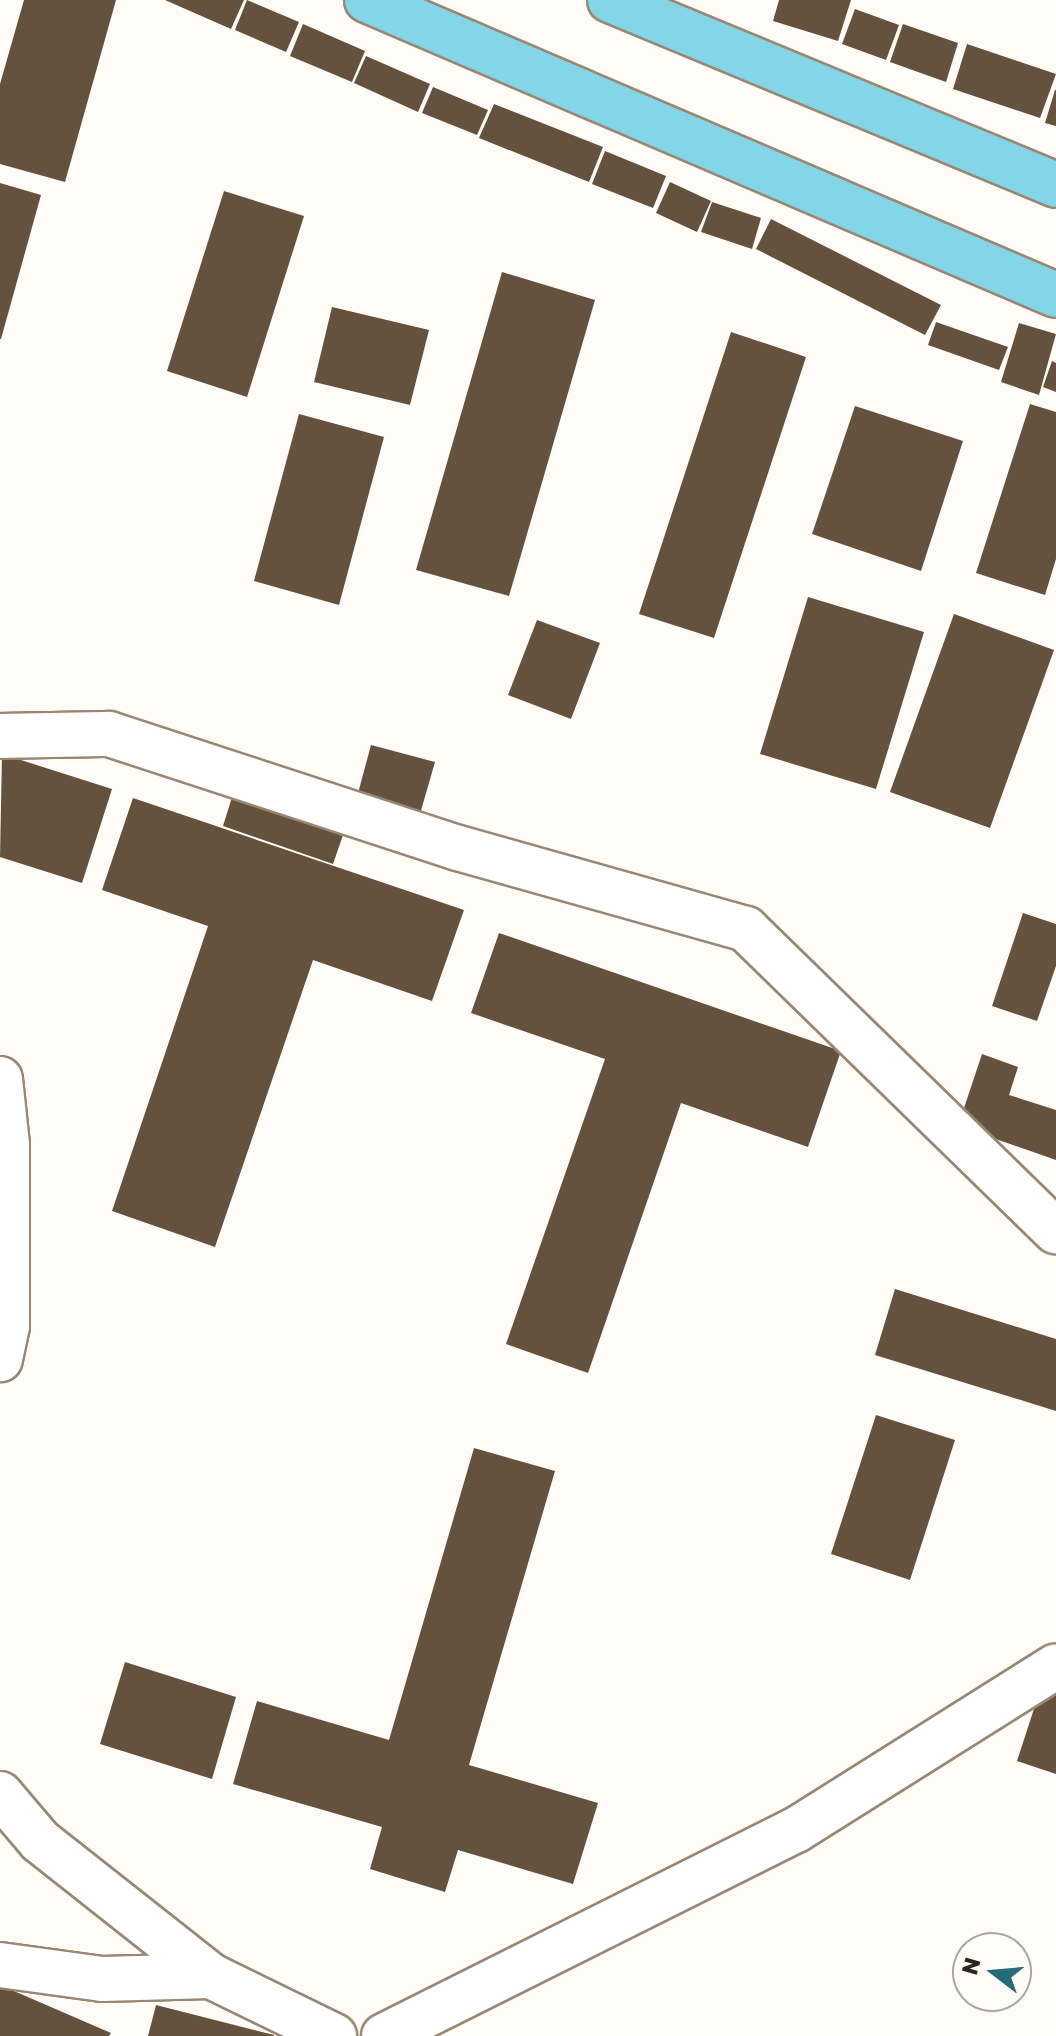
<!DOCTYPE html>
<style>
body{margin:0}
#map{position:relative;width:1056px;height:2036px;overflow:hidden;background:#fffbf6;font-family:"Golos Text",sans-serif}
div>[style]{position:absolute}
.building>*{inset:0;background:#64523e}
.roads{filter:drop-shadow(2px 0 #9a8772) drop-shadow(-2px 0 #9a8772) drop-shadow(0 2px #9a8772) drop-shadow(0 -2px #9a8772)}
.minor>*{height:44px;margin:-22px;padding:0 22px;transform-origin:22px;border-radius:22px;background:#fff}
.major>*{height:44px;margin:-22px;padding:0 22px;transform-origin:22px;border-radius:22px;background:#82d6e7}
span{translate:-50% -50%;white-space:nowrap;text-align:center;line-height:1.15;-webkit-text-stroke:8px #fffbf6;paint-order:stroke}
.north{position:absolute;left:952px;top:1932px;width:80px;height:80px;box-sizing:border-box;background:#fffbf6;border:2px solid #aba6a0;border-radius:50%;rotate:286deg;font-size:22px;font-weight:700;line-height:32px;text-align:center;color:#2e261e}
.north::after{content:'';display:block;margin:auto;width:28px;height:36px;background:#256b7a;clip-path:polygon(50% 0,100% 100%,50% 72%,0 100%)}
</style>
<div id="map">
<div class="building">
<div style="clip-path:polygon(24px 0,116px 0,65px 182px,0 164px,0 84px)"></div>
<div style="clip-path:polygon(165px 0,244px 0,231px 29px)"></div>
<div style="clip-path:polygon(247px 0,299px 22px,286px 52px,235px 30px)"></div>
<div style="clip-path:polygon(779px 0,851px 0,838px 41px,773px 21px)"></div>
<div style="clip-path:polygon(855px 9px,899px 25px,886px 60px,842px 44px)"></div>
<div style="clip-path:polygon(303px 24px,365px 51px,352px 82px,290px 56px)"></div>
<div style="clip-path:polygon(903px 24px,958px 43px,946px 82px,890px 62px)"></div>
<div style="clip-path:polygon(967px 44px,1056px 74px,1040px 118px,953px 89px)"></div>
<div style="clip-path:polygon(366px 56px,430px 84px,418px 112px,354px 83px)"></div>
<div style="clip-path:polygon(433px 87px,488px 110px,477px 135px,422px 113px)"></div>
<div style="clip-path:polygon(1055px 90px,1056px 90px,1056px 126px,1045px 123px)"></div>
<div style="clip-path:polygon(494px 104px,603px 147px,589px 182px,479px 138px)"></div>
<div style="clip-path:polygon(605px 151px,666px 176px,653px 208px,592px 184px)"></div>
<div style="clip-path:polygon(670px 182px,711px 201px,697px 232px,656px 213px)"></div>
<div style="clip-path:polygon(0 183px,41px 195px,1px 339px,0 339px)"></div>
<div style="clip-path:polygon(224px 191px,304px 216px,247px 397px,167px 371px)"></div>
<div style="clip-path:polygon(712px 202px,761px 218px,752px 249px,701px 232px)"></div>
<div style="clip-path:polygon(771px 219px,941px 305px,925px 335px,756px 249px)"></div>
<div style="clip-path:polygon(502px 272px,595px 300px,509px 596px,416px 570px)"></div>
<div style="clip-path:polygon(332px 307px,429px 330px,410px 405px,314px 382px)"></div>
<div style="clip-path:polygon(936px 322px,1008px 347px,999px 370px,928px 345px)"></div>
<div style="clip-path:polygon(1019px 323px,1056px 334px,1039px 395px,1001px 382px)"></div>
<div style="clip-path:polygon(731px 332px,806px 357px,714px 638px,639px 614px)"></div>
<div style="clip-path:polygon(1052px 361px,1056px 363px,1056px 392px,1043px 387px)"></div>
<div style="clip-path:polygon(1030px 404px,1056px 412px,1056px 559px,1045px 595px,976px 573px)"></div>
<div style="clip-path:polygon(855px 406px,963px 441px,921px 571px,812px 534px)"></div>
<div style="clip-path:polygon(299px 414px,384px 437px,339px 605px,254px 581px)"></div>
<div style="clip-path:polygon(808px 597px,924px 632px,876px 789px,760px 754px)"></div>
<div style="clip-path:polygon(954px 614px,1054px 650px,990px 828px,890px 792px)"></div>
<div style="clip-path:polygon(537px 620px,600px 643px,571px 719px,508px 695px)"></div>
<div style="clip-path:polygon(371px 745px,435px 762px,420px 814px,357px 797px)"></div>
<div style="clip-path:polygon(2px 754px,112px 789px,82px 883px,0 857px)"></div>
<div style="clip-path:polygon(233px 794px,344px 832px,333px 864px,223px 826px)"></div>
<div style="clip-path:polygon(133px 798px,464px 910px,432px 1001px,313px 960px,215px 1247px,112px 1211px,208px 926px,102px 890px)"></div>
<div style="clip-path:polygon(1023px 913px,1056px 924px,1056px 966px,1037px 1021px,992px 1006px)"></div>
<div style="clip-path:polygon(499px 933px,841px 1051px,808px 1147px,681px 1103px,588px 1373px,506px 1344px,605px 1059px,471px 1013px)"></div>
<div style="clip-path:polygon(982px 1054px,1018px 1067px,1009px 1095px,1056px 1110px,1056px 1160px,958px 1126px)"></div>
<div style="clip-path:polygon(895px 1289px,1056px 1339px,1056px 1411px,875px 1355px)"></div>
<div style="clip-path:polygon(876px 1415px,955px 1440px,910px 1580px,831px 1554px)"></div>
<div style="clip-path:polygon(474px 1448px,555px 1471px,469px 1765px,598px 1803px,573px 1884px,458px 1850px,445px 1892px,370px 1869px,382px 1827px,233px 1784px,257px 1701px,389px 1740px)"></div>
<div style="clip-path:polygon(125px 1662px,236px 1697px,212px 1779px,100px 1744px)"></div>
<div style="clip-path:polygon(1045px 1675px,1056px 1679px,1056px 1774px,1017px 1761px)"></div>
<div style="clip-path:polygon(0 1985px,111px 2033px,109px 2036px,0 2036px)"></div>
<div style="clip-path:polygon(156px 2005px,274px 2035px,274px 2036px,148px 2036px)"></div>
</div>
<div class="roads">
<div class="minor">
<div style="left:0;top:736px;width:109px;rotate:-1.1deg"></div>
<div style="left:109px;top:734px;width:367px;rotate:18.1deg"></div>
<div style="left:458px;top:848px;width:299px;rotate:15.7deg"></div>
<div style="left:746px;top:929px;width:433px;rotate:44.3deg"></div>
<div style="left:0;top:1079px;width:66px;rotate:83.9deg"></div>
<div style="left:7px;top:1145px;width:181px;rotate:90deg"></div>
<div style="left:7px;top:1326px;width:34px;rotate:102deg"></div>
<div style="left:0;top:1794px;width:62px;rotate:49.6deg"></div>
<div style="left:40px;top:1841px;width:218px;rotate:38.3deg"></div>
<div style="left:0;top:1965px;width:103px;rotate:7.8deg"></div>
<div style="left:102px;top:1979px;width:109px;rotate:-1.6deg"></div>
<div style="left:211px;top:1976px;width:137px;rotate:26deg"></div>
<div style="left:384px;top:2036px;width:461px;rotate:-26.6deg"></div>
<div style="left:796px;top:1830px;width:307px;rotate:-32.2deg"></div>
</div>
<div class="major">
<div style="left:367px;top:0;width:749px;rotate:23.18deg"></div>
<div style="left:610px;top:0;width:483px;rotate:22.5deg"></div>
</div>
</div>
<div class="north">N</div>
</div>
